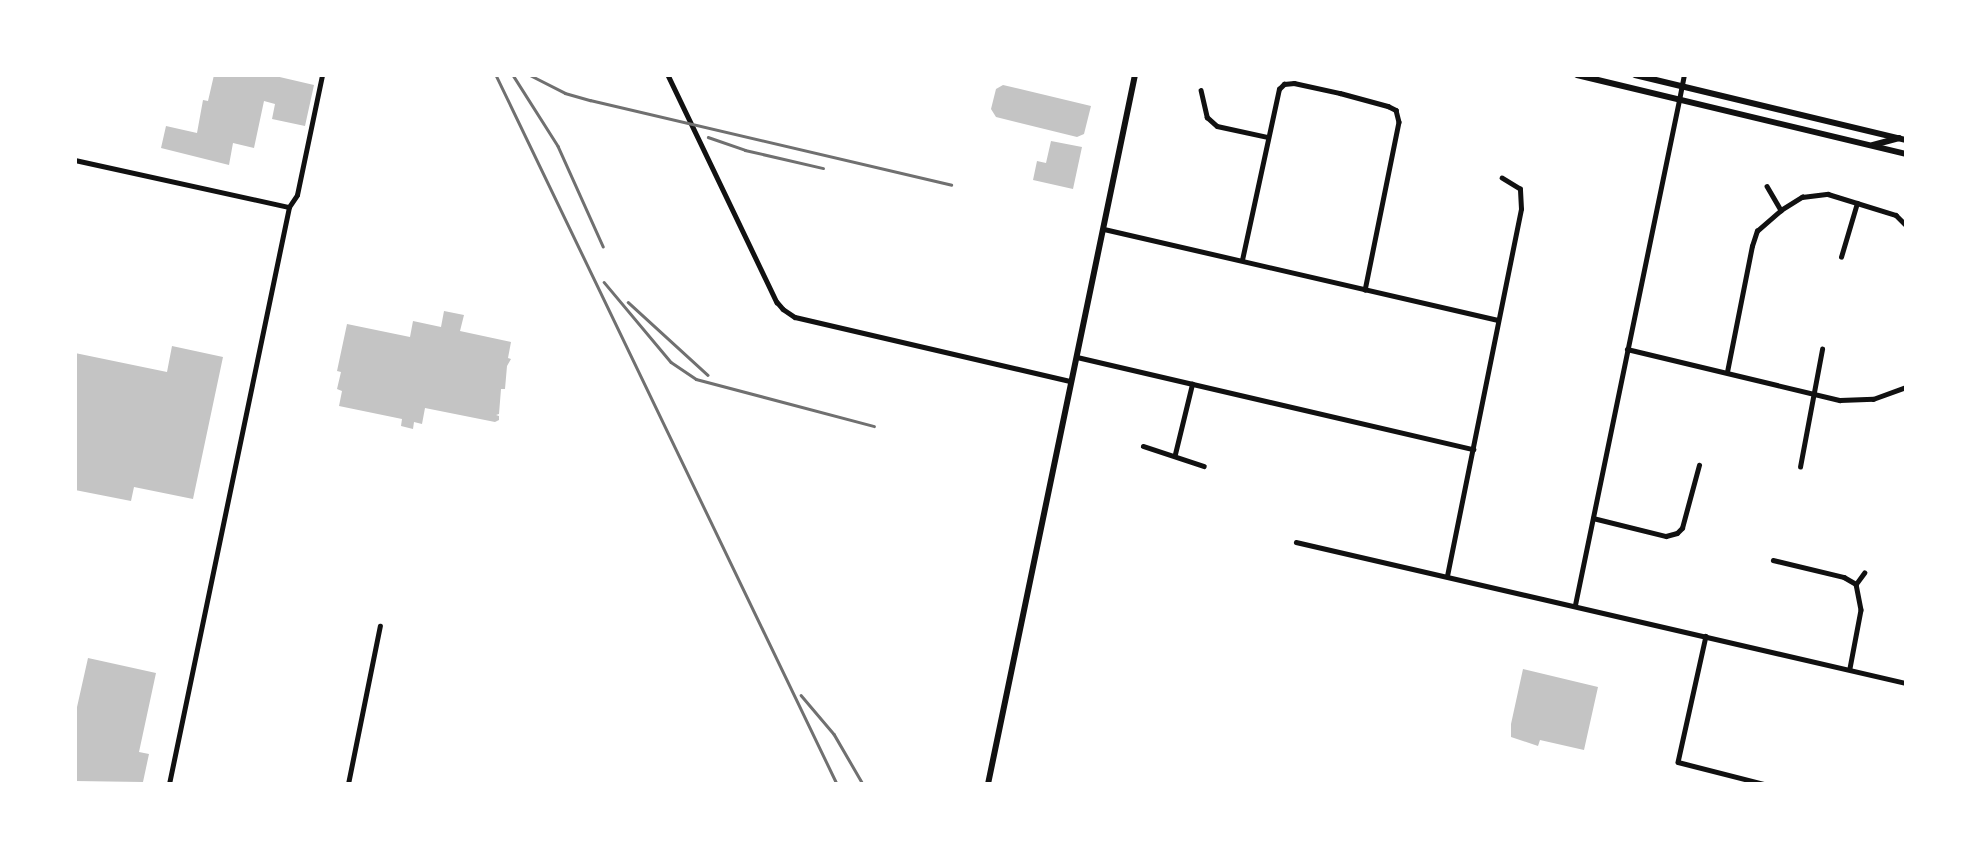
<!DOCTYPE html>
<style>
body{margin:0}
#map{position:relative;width:1981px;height:859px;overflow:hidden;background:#fff;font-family:Arial,sans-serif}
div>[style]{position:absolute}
.building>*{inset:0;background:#c4c4c4}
.minor>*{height:4.5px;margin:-2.25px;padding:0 2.25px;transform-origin:2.25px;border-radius:2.25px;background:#111}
.tertiary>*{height:5px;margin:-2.5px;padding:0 2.5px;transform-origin:2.5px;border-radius:2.5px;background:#111}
.secondary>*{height:6px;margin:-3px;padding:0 3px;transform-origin:3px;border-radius:3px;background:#111}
.rail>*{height:2.5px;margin:-1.25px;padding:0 1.25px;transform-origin:1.25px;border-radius:1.25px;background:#707070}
span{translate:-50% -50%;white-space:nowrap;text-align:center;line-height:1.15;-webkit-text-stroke:5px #fff;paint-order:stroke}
.frame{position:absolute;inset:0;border:77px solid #fff;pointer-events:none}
</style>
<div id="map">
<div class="building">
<div style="clip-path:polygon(214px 75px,271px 75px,314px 85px,305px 126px,272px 119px,275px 104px,264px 101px,254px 148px,233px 143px,229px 165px,161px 148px,166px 126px,197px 133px,203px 100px,208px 101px)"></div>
<div style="clip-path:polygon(1003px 85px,1091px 106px,1084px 134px,1077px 137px,996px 117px,991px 109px,996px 89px)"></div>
<div style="clip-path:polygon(1051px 141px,1082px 147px,1073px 189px,1033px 180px,1037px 161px,1046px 163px)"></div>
<div style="clip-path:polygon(444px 311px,464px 315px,460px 331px,511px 342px,508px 358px,511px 359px,507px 366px,505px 389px,501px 389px,499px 414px,496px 415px,499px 416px,499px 420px,495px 422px,425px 408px,422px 424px,414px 422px,413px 429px,401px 426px,402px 419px,339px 406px,342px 391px,337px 389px,341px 372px,337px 371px,347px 324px,410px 337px,413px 321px,441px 327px)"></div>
<div style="clip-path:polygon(172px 346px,223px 357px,193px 499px,134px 487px,131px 501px,75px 490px,75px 353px,167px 372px)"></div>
<div style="clip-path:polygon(88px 658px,156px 673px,139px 752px,149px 754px,143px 782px,75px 781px,75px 716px)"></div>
<div style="clip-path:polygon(1523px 669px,1598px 687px,1584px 750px,1540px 740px,1538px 746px,1511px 737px,1511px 724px)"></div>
</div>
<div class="minor">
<div style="left:668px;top:75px;width:252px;rotate:64.4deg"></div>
<div style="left:777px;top:302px;width:9px;rotate:49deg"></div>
<div style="left:783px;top:309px;width:14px;rotate:34deg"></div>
<div style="left:795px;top:317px;width:283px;rotate:13.1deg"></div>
<div style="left:1201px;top:90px;width:28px;rotate:77deg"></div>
<div style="left:1207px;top:117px;width:13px;rotate:42deg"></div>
<div style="left:1217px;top:126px;width:52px;rotate:12.2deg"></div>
<div style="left:75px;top:160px;width:219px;rotate:12.4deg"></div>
<div style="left:1767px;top:186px;width:28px;rotate:60deg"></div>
<div style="left:1104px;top:229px;width:404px;rotate:13deg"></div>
<div style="left:1841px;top:257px;width:56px;rotate:-73.5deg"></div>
<div style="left:1242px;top:260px;width:175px;rotate:-77.8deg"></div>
<div style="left:1279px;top:89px;width:7px;rotate:-45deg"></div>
<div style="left:1284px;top:84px;width:10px;rotate:-6deg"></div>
<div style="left:1294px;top:83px;width:47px;rotate:12.3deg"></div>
<div style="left:1340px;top:93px;width:50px;rotate:15.2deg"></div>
<div style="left:1388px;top:106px;width:9px;rotate:27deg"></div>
<div style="left:1396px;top:110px;width:12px;rotate:76deg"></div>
<div style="left:1399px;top:122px;width:171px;rotate:101.4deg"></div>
<div style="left:1627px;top:349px;width:219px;rotate:13.5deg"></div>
<div style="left:1840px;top:400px;width:33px;rotate:-2deg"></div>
<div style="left:1873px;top:399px;width:35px;rotate:-20deg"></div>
<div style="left:1077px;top:357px;width:407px;rotate:13.1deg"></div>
<div style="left:1727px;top:372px;width:128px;rotate:-78.8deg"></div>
<div style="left:1752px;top:246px;width:16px;rotate:-72deg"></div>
<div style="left:1757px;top:231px;width:32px;rotate:-41deg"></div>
<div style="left:1781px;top:210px;width:25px;rotate:-32deg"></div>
<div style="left:1802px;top:197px;width:26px;rotate:-7deg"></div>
<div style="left:1828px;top:194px;width:71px;rotate:17.2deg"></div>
<div style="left:1896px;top:215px;width:14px;rotate:45deg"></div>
<div style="left:1143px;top:446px;width:64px;rotate:18.2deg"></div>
<div style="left:1175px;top:454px;width:72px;rotate:-76.3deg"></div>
<div style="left:1800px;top:467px;width:120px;rotate:-79.4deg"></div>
<div style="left:1593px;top:518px;width:75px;rotate:13.9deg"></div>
<div style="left:1666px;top:536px;width:11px;rotate:-15deg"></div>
<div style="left:1677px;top:533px;width:7px;rotate:-45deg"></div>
<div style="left:1682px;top:528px;width:65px;rotate:-74.9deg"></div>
<div style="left:1296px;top:542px;width:626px;rotate:13.02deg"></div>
<div style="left:1773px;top:560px;width:73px;rotate:13.5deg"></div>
<div style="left:1844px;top:577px;width:14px;rotate:30deg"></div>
<div style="left:1856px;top:584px;width:26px;rotate:79deg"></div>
<div style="left:1861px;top:610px;width:59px;rotate:100.7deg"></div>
<div style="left:1447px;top:576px;width:374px;rotate:-78.6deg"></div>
<div style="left:1521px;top:209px;width:20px;rotate:-93deg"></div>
<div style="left:1520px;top:189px;width:21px;rotate:-149deg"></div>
<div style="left:1856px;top:584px;width:14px;rotate:-54deg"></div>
<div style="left:1575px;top:605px;width:516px;rotate:-78.36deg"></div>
<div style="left:1706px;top:636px;width:129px;rotate:102.5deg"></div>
<div style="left:1678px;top:762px;width:89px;rotate:14.3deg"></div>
<div style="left:169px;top:784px;width:589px;rotate:-78.25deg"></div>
<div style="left:289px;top:207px;width:14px;rotate:-56deg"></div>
<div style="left:297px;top:195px;width:123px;rotate:-78.2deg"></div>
<div style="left:348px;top:784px;width:161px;rotate:-78.6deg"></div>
</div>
<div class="tertiary">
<div style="left:1679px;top:100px;width:25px;rotate:-79deg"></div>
</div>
<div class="secondary">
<div style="left:1577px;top:75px;width:338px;rotate:13.5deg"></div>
<div style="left:1635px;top:75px;width:279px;rotate:13.5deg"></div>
<div style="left:1873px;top:145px;width:27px;rotate:-15deg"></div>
<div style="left:988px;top:784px;width:724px;rotate:-78.29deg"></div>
</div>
<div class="rail">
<div style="left:496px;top:75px;width:787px;rotate:64.31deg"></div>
<div style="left:513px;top:75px;width:84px;rotate:57.6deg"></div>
<div style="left:558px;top:146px;width:110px;rotate:65.8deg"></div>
<div style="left:530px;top:75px;width:39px;rotate:27deg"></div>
<div style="left:565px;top:93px;width:26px;rotate:16deg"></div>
<div style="left:590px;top:100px;width:371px;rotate:13.2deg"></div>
<div style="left:708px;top:137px;width:39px;rotate:19deg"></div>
<div style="left:745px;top:150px;width:80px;rotate:13deg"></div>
<div style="left:604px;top:282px;width:104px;rotate:50.1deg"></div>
<div style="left:671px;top:362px;width:30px;rotate:34deg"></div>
<div style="left:696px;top:379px;width:184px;rotate:14.8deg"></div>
<div style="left:628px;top:302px;width:108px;rotate:42.4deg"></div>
<div style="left:801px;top:695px;width:51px;rotate:49.8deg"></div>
<div style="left:834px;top:734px;width:58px;rotate:59.9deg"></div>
</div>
<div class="frame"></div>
</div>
